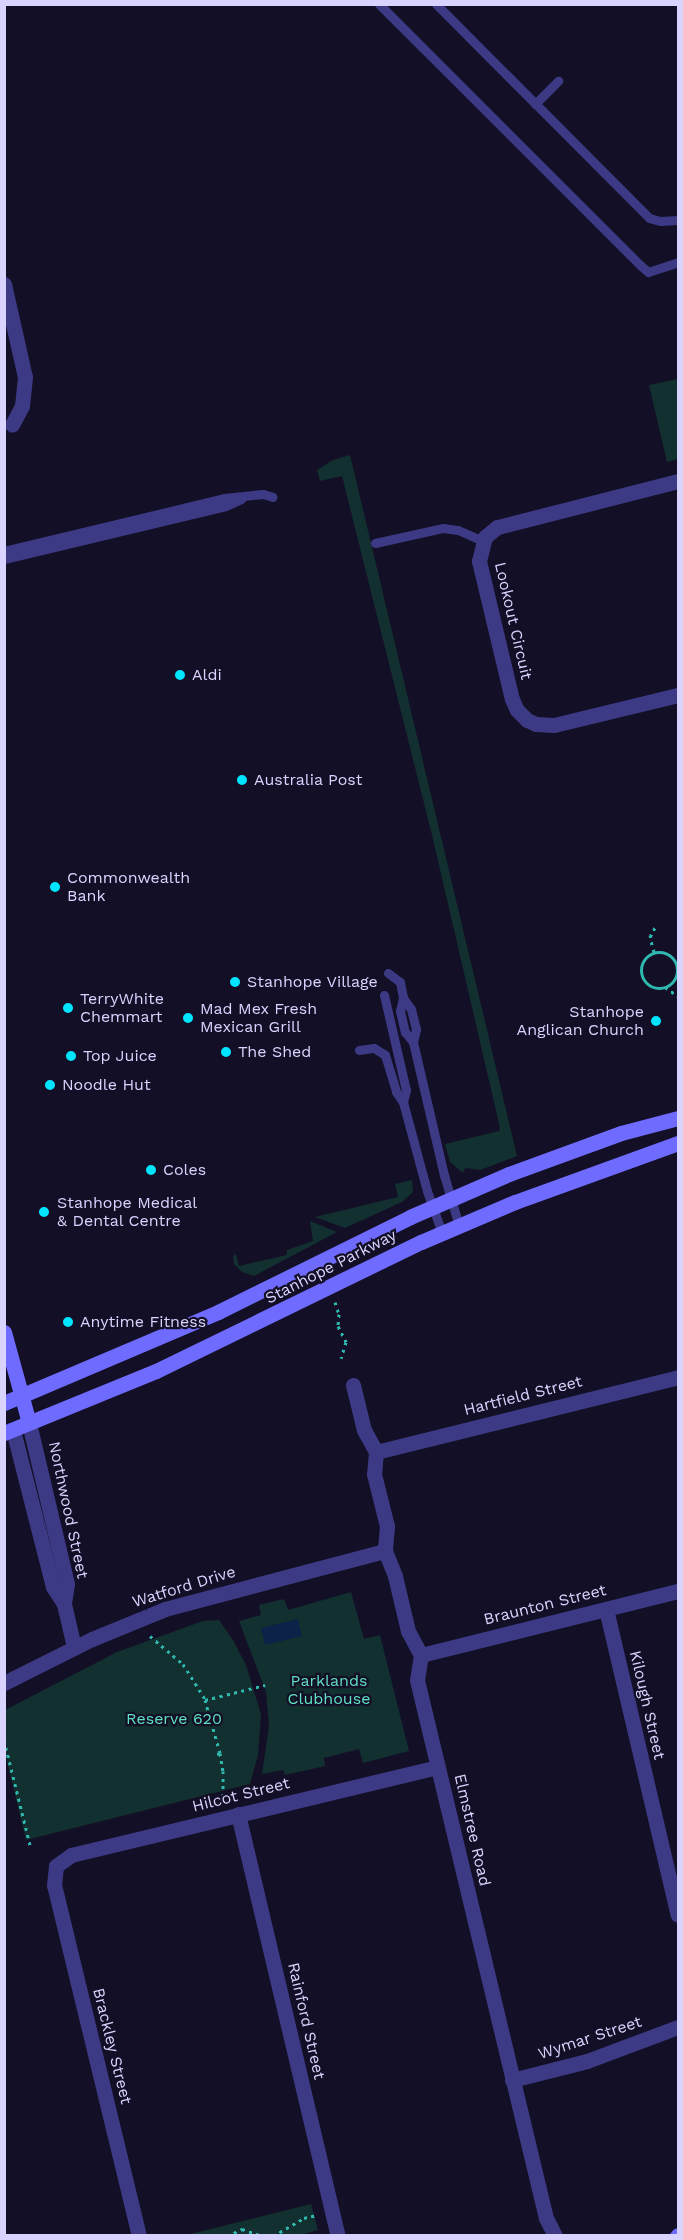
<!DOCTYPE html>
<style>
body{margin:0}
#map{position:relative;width:683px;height:2240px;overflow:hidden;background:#130f26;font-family:"Work Sans",sans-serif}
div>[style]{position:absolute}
.green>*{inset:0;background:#12302f}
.water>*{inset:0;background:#0c2248}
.path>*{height:3px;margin-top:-1.5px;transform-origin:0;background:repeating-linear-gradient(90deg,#2fb8b0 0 3px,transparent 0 7.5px)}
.path>.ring{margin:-1.5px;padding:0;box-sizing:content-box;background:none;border:3px solid #2fb8b0;border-radius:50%}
.lane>*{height:9px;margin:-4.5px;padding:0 4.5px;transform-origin:4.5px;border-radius:4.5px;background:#3d3a85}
.street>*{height:15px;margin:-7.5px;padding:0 7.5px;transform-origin:7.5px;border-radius:7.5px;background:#3d3a85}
.secondary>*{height:15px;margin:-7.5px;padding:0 7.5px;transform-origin:7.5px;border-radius:7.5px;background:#6f6bff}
.dots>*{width:16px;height:16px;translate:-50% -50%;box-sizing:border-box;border:3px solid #130f26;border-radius:50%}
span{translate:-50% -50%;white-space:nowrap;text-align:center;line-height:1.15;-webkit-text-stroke:4.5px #130f26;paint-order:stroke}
.street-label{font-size:16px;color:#d9d4ff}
.poi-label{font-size:16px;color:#d9d4ff}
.left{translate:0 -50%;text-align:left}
.right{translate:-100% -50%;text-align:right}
.park-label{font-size:16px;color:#5fe0c0}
.frame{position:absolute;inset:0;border:6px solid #d9d4ff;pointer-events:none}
</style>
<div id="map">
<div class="green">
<div style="clip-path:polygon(678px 379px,678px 459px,667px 462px,649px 385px)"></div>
<div style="clip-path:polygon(350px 455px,517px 1156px,480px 1170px,465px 1168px,463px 1173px,450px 1162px,445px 1144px,499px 1131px,500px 1128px,432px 835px,342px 476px,320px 481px,317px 470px,333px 460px)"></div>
<div style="clip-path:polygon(412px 1180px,413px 1192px,402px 1202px,345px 1228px,315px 1217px,398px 1197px,395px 1184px)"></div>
<div style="clip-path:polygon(310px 1221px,337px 1232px,254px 1276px,242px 1272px,234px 1264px,233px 1256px,236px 1254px,239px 1266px,287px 1255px,287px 1250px,313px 1241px)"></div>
<div style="clip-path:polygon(351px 1592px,364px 1639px,380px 1635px,409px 1751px,363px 1763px,359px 1749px,324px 1758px,325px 1766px,285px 1775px,283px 1770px,262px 1774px,269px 1726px,266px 1692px,239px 1621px,261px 1615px,259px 1605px,284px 1599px,288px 1610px)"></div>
<div style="clip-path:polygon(219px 1620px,233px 1640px,246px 1665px,261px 1714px,258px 1755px,250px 1784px,26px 1840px,5px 1753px,5px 1710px,117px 1652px,203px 1621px)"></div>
<div style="clip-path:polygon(311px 2204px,318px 2230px,296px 2236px,186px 2235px)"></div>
</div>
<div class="water">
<div style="clip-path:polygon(298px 1619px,302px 1636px,265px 1645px,261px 1628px)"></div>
</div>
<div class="path">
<div class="ring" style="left:641px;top:952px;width:33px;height:33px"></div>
<div style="left:654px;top:952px;width:16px;rotate:-105deg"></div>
<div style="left:650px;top:937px;width:15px;rotate:-62deg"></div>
<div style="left:665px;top:987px;width:16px;rotate:35deg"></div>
<div style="left:335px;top:1302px;width:13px;rotate:72deg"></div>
<div style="left:339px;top:1314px;width:12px;rotate:95deg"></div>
<div style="left:338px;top:1326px;width:18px;rotate:63deg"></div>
<div style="left:346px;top:1342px;width:17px;rotate:107deg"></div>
<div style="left:150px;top:1636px;width:43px;rotate:40.3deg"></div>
<div style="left:183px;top:1664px;width:41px;rotate:57.8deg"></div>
<div style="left:4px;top:1740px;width:112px;rotate:76.1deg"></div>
<div style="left:220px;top:1753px;width:55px;rotate:-105.8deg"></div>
<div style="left:205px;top:1700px;width:62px;rotate:-14deg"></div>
<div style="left:217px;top:1754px;width:3px;rotate:-18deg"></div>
<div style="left:220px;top:1753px;width:18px;rotate:81deg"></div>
<div style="left:223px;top:1771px;width:30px;rotate:90deg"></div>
<div style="left:227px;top:2236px;width:17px;rotate:-25deg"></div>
<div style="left:242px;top:2229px;width:21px;rotate:19deg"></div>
<div style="left:273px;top:2236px;width:36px;rotate:-30deg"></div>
<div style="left:304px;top:2218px;width:13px;rotate:-13deg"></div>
</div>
<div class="lane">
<div style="left:379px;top:4px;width:369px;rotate:45deg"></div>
<div style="left:640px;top:265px;width:11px;rotate:41deg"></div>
<div style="left:648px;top:272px;width:32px;rotate:-18deg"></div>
<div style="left:436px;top:4px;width:302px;rotate:45.1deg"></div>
<div style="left:649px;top:218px;width:11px;rotate:15deg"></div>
<div style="left:660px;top:221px;width:18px;rotate:-3deg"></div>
<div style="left:535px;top:104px;width:33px;rotate:-45deg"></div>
<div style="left:375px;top:543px;width:70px;rotate:-12.4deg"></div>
<div style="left:443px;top:528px;width:15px;rotate:8deg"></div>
<div style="left:458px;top:530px;width:27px;rotate:24deg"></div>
<div style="left:4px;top:551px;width:226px;rotate:-13.5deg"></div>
<div style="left:224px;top:498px;width:39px;rotate:-6deg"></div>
<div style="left:263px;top:494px;width:10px;rotate:17deg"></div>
<div style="left:4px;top:559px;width:228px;rotate:-13.4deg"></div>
<div style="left:226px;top:506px;width:17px;rotate:-25deg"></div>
<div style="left:388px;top:973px;width:15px;rotate:37deg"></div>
<div style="left:400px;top:982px;width:16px;rotate:79deg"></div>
<div style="left:403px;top:998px;width:14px;rotate:54deg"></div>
<div style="left:411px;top:1009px;width:21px;rotate:76deg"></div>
<div style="left:416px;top:1029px;width:13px;rotate:103deg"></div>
<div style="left:384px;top:995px;width:98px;rotate:77deg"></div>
<div style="left:406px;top:1090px;width:12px;rotate:104deg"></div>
<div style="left:403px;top:998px;width:13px;rotate:103deg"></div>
<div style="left:400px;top:1011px;width:22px;rotate:77deg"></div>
<div style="left:405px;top:1032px;width:13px;rotate:51deg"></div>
<div style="left:413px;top:1042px;width:137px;rotate:76.9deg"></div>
<div style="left:444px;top:1175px;width:53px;rotate:73.6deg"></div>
<div style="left:359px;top:1050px;width:15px;rotate:-8deg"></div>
<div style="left:374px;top:1048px;width:13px;rotate:32deg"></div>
<div style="left:385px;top:1055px;width:39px;rotate:73deg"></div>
<div style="left:396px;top:1092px;width:12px;rotate:55deg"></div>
<div style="left:403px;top:1102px;width:92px;rotate:74.9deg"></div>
<div style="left:427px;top:1191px;width:45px;rotate:70.3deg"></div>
</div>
<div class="street">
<div style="left:4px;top:284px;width:95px;rotate:77.3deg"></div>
<div style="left:25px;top:377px;width:29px;rotate:96deg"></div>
<div style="left:22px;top:406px;width:21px;rotate:118deg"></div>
<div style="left:678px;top:481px;width:187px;rotate:165.7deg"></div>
<div style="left:497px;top:527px;width:16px;rotate:140deg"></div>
<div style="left:485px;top:537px;width:25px;rotate:104deg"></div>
<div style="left:479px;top:561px;width:142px;rotate:76.6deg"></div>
<div style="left:512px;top:699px;width:12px;rotate:66deg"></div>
<div style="left:517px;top:710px;width:14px;rotate:45deg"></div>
<div style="left:527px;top:720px;width:10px;rotate:24deg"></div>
<div style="left:536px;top:724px;width:18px;rotate:3deg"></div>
<div style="left:554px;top:725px;width:128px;rotate:-13.6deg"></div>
<div style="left:353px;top:1385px;width:46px;rotate:76.3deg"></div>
<div style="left:364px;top:1430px;width:25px;rotate:61deg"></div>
<div style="left:376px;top:1452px;width:22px;rotate:95deg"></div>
<div style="left:374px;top:1474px;width:54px;rotate:76deg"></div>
<div style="left:387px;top:1526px;width:25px;rotate:95deg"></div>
<div style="left:385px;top:1551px;width:27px;rotate:68deg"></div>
<div style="left:395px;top:1576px;width:57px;rotate:76.7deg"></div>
<div style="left:408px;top:1631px;width:27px;rotate:62deg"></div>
<div style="left:421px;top:1655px;width:25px;rotate:99deg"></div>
<div style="left:417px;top:1680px;width:553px;rotate:76.52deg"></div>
<div style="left:546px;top:2218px;width:20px;rotate:63deg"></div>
<div style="left:29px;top:1423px;width:165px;rotate:76.7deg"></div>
<div style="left:67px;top:1584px;width:20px;rotate:99deg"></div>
<div style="left:64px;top:1604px;width:44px;rotate:76.9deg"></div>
<div style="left:13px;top:1430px;width:162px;rotate:75.7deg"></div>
<div style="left:53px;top:1587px;width:20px;rotate:57deg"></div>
<div style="left:376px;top:1452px;width:311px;rotate:-13.9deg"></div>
<div style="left:606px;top:1609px;width:314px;rotate:76.8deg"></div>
<div style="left:421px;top:1655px;width:265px;rotate:-14deg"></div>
<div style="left:4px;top:1683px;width:98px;rotate:-26.6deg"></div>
<div style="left:92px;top:1639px;width:79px;rotate:-22.3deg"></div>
<div style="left:165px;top:1609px;width:228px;rotate:-14.8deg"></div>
<div style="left:238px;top:1814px;width:434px;rotate:76.7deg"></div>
<div style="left:512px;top:2080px;width:77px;rotate:-14.2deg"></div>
<div style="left:587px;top:2061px;width:97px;rotate:-20.5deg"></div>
<div style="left:139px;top:2236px;width:361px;rotate:-103.6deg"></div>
<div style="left:54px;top:1885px;width:19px;rotate:-84deg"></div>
<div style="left:56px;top:1866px;width:19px;rotate:-36deg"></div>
<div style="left:71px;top:1855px;width:377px;rotate:-13.5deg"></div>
</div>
<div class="secondary">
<div style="left:4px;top:1332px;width:94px;rotate:74.6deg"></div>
<div style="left:4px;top:1403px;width:233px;rotate:-23deg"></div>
<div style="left:218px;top:1312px;width:214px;rotate:-26.3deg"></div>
<div style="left:410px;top:1217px;width:108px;rotate:-23.5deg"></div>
<div style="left:509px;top:1174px;width:119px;rotate:-20.1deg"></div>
<div style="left:621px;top:1133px;width:59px;rotate:-14.7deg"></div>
<div style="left:4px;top:1433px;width:164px;rotate:-22.2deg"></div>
<div style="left:156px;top:1371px;width:295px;rotate:-26deg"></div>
<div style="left:421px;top:1242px;width:102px;rotate:-23.1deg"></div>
<div style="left:515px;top:1202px;width:173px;rotate:-19.9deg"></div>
<div style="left:677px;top:2236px;width:1px;rotate:-45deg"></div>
</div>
<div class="dots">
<div style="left:180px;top:675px;background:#00e5ff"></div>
<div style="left:242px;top:780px;background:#00e5ff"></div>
<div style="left:55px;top:887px;background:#00e5ff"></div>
<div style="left:235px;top:982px;background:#00e5ff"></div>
<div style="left:68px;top:1008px;background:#00e5ff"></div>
<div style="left:188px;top:1018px;background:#00e5ff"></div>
<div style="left:656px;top:1021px;background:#00e5ff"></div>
<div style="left:226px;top:1052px;background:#00e5ff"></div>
<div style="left:71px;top:1056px;background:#00e5ff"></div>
<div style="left:50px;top:1085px;background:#00e5ff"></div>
<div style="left:151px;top:1170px;background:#00e5ff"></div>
<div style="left:44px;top:1212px;background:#00e5ff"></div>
<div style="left:68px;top:1322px;background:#00e5ff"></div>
</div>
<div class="street-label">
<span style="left:513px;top:621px;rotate:77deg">Lookout Circuit</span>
<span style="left:331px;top:1267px;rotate:-27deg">Stanhope Parkway</span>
<span style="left:523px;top:1396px;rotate:-14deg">Hartfield Street</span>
<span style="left:68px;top:1510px;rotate:78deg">Northwood Street</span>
<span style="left:184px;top:1587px;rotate:-17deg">Watford Drive</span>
<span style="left:545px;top:1605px;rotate:-14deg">Braunton Street</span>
<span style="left:647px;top:1705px;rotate:77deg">Kilough Street</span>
<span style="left:241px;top:1795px;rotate:-14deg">Hilcot Street</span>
<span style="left:472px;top:1830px;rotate:77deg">Elmstree Road</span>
<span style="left:306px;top:2021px;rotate:77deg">Rainford Street</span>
<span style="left:590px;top:2038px;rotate:-18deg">Wymar Street</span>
<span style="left:112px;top:2046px;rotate:76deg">Brackley Street</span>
</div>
<div class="poi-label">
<span class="left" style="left:192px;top:675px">Aldi</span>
<span class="left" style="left:254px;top:780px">Australia Post</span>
<span class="left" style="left:67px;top:887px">Commonwealth<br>Bank</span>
<span class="left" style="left:247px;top:982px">Stanhope Village</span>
<span class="left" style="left:80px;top:1008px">TerryWhite<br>Chemmart</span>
<span class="left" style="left:200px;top:1018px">Mad Mex Fresh<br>Mexican Grill</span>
<span class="right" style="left:644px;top:1021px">Stanhope<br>Anglican Church</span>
<span class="left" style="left:238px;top:1052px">The Shed</span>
<span class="left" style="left:83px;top:1056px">Top Juice</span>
<span class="left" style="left:62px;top:1085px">Noodle Hut</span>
<span class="left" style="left:163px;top:1170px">Coles</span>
<span class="left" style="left:57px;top:1212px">Stanhope Medical<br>&amp; Dental Centre</span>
<span class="left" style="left:80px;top:1322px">Anytime Fitness</span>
</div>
<div class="park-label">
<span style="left:329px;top:1690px">Parklands<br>Clubhouse</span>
<span style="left:174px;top:1719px">Reserve 620</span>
</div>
<div class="frame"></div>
</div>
